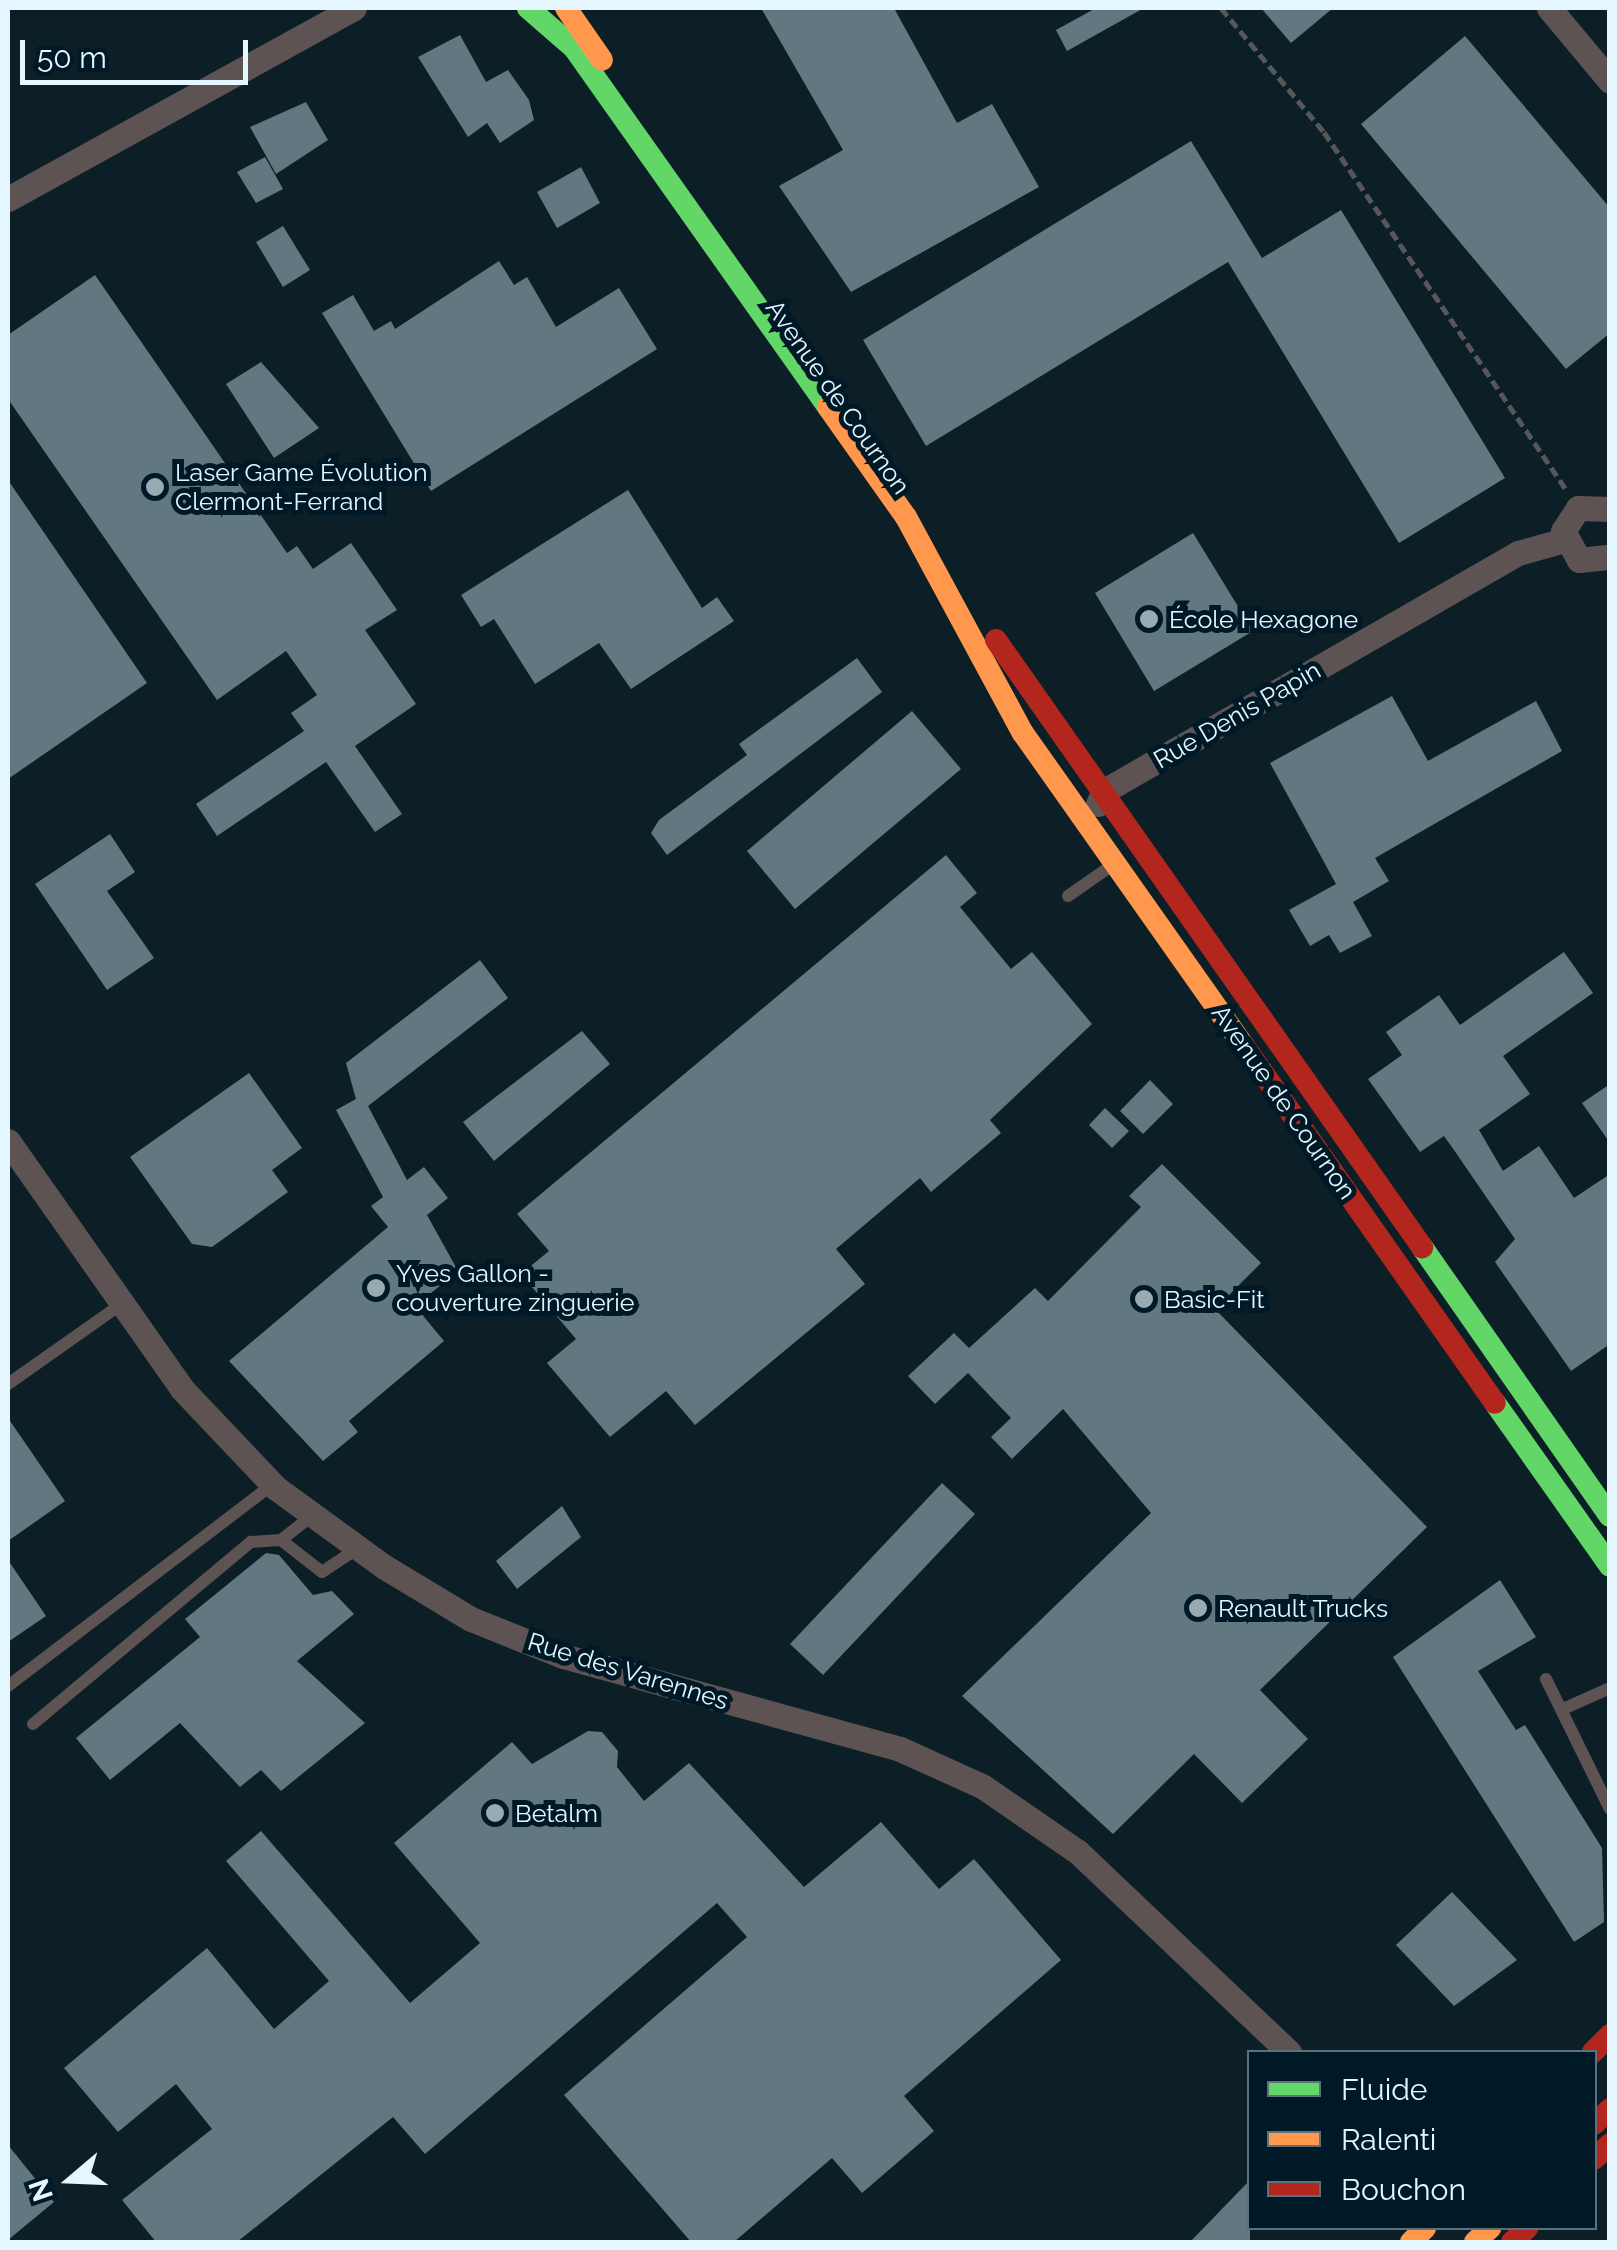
<!DOCTYPE html>
<meta charset="utf-8">
<style>
body{margin:0}
#map{position:relative;width:1617px;height:2250px;overflow:hidden;background:#0c1f26;font-family:Raleway,sans-serif}
div>[style]{position:absolute}
.building>*{inset:0;background:#617881}
.path>*{height:5px;margin-top:-2.5px;transform-origin:0;background:repeating-linear-gradient(90deg,#575659 0 10px,transparent 0 15px)}
.lane>*{height:12px;margin:-6px;padding:0 6px;transform-origin:6px;border-radius:6px;background:#5e5353}
.street>*{height:25px;margin:-12.5px;padding:0 12.5px;transform-origin:12.5px;border-radius:12.5px;background:#5e5353}
.fast>*{height:22px;margin:-11px;padding:0 11px;transform-origin:11px;border-radius:11px;background:#63d668}
.slow>*{height:22px;margin:-11px;padding:0 11px;transform-origin:11px;border-radius:11px;background:#ff974d}
.jam>*{height:22px;margin:-11px;padding:0 11px;transform-origin:11px;border-radius:11px;background:#b3261e}
.dots>*{width:28px;height:28px;translate:-50% -50%;box-sizing:border-box;border:5px solid #001927;border-radius:50%}
span{translate:-50% -50%;white-space:nowrap;text-align:center;line-height:1.15;-webkit-text-stroke:10px #001927;paint-order:stroke}
.street-label{font-size:25px;color:#e4f6ff}
.poi-label{font-size:25px;color:#e4f6ff}
.left{translate:0 -50%;text-align:left}
.frame{position:absolute;inset:0;border:10px solid #e4f6ff;pointer-events:none}
.legend{position:absolute;left:1247px;top:2050px;width:350px;height:180px;box-sizing:border-box;background:#001927;border:2px solid #5b717d;margin:0;padding:12px 18px;list-style:none;font-size:30px;color:#e4f6ff}
.legend li{display:flex;align-items:center;gap:20px;height:50px}
.legend b{width:50px;border:2px solid #5b717d}
.north{position:absolute;left:20px;top:2130px;width:100px;height:100px;-webkit-text-stroke:8px #001927;paint-order:stroke;rotate:251deg;font-size:28px;font-weight:700;line-height:40px;text-align:center;color:#e4f6ff}
.north::after{content:'';display:block;margin:auto;width:35px;height:45px;background:#e4f6ff;clip-path:polygon(50% 0,100% 100%,50% 72%,0 100%)}
.scale{position:absolute;left:20px;top:40px;width:228px;height:45px;box-sizing:border-box;border:5px solid #e4f6ff;border-top:0;padding-left:12px;font-size:30px;line-height:35px;white-space:nowrap;color:#e4f6ff;-webkit-text-stroke:8px #001927;paint-order:stroke}
</style>
<div id="map">
<div class="building">
<div style="clip-path:polygon(761px 8px,894px 8px,957px 123px,992px 104px,1039px 187px,851px 292px,779px 186px,843px 150px)"></div>
<div style="clip-path:polygon(1096px 8px,1144px 8px,1067px 51px,1056px 30px)"></div>
<div style="clip-path:polygon(1261px 8px,1333px 8px,1291px 43px)"></div>
<div style="clip-path:polygon(460px 35px,486px 82px,508px 70px,529px 100px,534px 120px,500px 143px,487px 123px,468px 137px,418px 57px)"></div>
<div style="clip-path:polygon(1465px 36px,1610px 208px,1610px 333px,1566px 369px,1361px 124px)"></div>
<div style="clip-path:polygon(306px 102px,328px 140px,276px 174px,250px 127px)"></div>
<div style="clip-path:polygon(1191px 141px,1262px 258px,1341px 210px,1505px 478px,1399px 543px,1228px 262px,926px 446px,863px 340px)"></div>
<div style="clip-path:polygon(265px 157px,283px 189px,256px 203px,237px 172px)"></div>
<div style="clip-path:polygon(581px 167px,600px 203px,557px 228px,537px 192px)"></div>
<div style="clip-path:polygon(283px 226px,310px 270px,283px 287px,256px 242px)"></div>
<div style="clip-path:polygon(499px 261px,514px 285px,527px 277px,556px 327px,619px 288px,657px 349px,431px 491px,322px 313px,353px 295px,374px 331px,391px 321px,395px 329px)"></div>
<div style="clip-path:polygon(95px 275px,287px 553px,297px 546px,313px 569px,351px 543px,397px 610px,365px 630px,416px 704px,355px 746px,402px 814px,375px 832px,326px 762px,217px 836px,196px 804px,304px 731px,291px 713px,317px 695px,286px 651px,217px 700px,8px 399px,8px 335px)"></div>
<div style="clip-path:polygon(261px 362px,319px 428px,274px 458px,226px 384px)"></div>
<div style="clip-path:polygon(8px 480px,147px 683px,8px 779px)"></div>
<div style="clip-path:polygon(628px 490px,702px 608px,717px 597px,734px 621px,631px 689px,599px 643px,535px 684px,494px 619px,481px 627px,461px 595px)"></div>
<div style="clip-path:polygon(1193px 533px,1253px 631px,1154px 691px,1095px 593px)"></div>
<div style="clip-path:polygon(857px 658px,882px 692px,667px 855px,651px 833px,659px 820px,747px 755px,739px 744px)"></div>
<div style="clip-path:polygon(1392px 696px,1428px 761px,1536px 701px,1562px 751px,1375px 858px,1389px 881px,1353px 902px,1372px 936px,1340px 953px,1329px 935px,1310px 946px,1289px 910px,1336px 884px,1270px 763px)"></div>
<div style="clip-path:polygon(912px 711px,961px 769px,795px 909px,747px 851px)"></div>
<div style="clip-path:polygon(110px 834px,135px 872px,107px 891px,154px 958px,107px 990px,35px 884px)"></div>
<div style="clip-path:polygon(946px 855px,977px 893px,960px 907px,1011px 969px,1032px 952px,1092px 1024px,990px 1120px,1001px 1133px,931px 1192px,920px 1178px,836px 1249px,865px 1284px,695px 1425px,666px 1391px,610px 1437px,547px 1363px,576px 1339px,521px 1274px,549px 1251px,517px 1214px)"></div>
<div style="clip-path:polygon(1564px 952px,1593px 993px,1503px 1056px,1530px 1094px,1479px 1130px,1503px 1171px,1539px 1146px,1574px 1198px,1610px 1174px,1610px 1344px,1571px 1371px,1495px 1262px,1515px 1239px,1454px 1150px,1444px 1136px,1420px 1152px,1368px 1079px,1402px 1055px,1386px 1032px,1439px 995px,1460px 1025px)"></div>
<div style="clip-path:polygon(480px 960px,508px 998px,368px 1106px,407px 1180px,424px 1167px,448px 1198px,427px 1215px,458px 1271px,415px 1306px,444px 1341px,349px 1421px,358px 1432px,323px 1461px,229px 1361px,388px 1227px,371px 1206px,383px 1197px,336px 1110px,356px 1099px,346px 1063px)"></div>
<div style="clip-path:polygon(582px 1031px,610px 1064px,494px 1161px,463px 1122px)"></div>
<div style="clip-path:polygon(249px 1073px,302px 1148px,272px 1170px,288px 1192px,212px 1247px,192px 1244px,130px 1157px)"></div>
<div style="clip-path:polygon(1150px 1080px,1173px 1104px,1143px 1134px,1120px 1111px)"></div>
<div style="clip-path:polygon(1610px 1084px,1610px 1143px,1582px 1103px)"></div>
<div style="clip-path:polygon(1105px 1108px,1129px 1131px,1112px 1148px,1089px 1125px)"></div>
<div style="clip-path:polygon(1162px 1164px,1261px 1263px,1215px 1309px,1427px 1527px,1260px 1690px,1308px 1739px,1242px 1803px,1194px 1754px,1113px 1834px,962px 1696px,1151px 1513px,1063px 1409px,1012px 1459px,991px 1437px,1011px 1418px,968px 1373px,935px 1404px,908px 1376px,954px 1333px,969px 1348px,1035px 1288px,1048px 1301px,1141px 1207px,1129px 1196px)"></div>
<div style="clip-path:polygon(8px 1418px,65px 1501px,8px 1541px)"></div>
<div style="clip-path:polygon(942px 1483px,975px 1514px,823px 1675px,790px 1644px)"></div>
<div style="clip-path:polygon(562px 1506px,581px 1537px,517px 1589px,496px 1561px)"></div>
<div style="clip-path:polygon(266px 1553px,279px 1555px,313px 1595px,332px 1591px,354px 1614px,297px 1661px,365px 1723px,281px 1791px,261px 1770px,240px 1787px,180px 1723px,110px 1780px,76px 1738px,200px 1637px,185px 1619px)"></div>
<div style="clip-path:polygon(8px 1560px,46px 1616px,8px 1642px)"></div>
<div style="clip-path:polygon(1500px 1580px,1536px 1637px,1478px 1671px,1516px 1730px,1525px 1725px,1602px 1848px,1604px 1922px,1574px 1942px,1393px 1657px)"></div>
<div style="clip-path:polygon(588px 1731px,602px 1732px,618px 1751px,617px 1767px,644px 1801px,689px 1763px,804px 1887px,881px 1822px,939px 1889px,974px 1859px,1061px 1960px,904px 2096px,934px 2131px,862px 2193px,832px 2158px,734px 2242px,691px 2242px,564px 2095px,747px 1937px,717px 1903px,425px 2154px,393px 2117px,237px 2242px,156px 2242px,122px 2200px,212px 2129px,176px 2084px,118px 2132px,64px 2068px,207px 1948px,274px 2029px,329px 1981px,226px 1861px,261px 1831px,410px 2003px,480px 1943px,394px 1843px,512px 1742px,532px 1764px)"></div>
<div style="clip-path:polygon(1452px 1892px,1517px 1960px,1454px 2006px,1396px 1945px)"></div>
<div style="clip-path:polygon(8px 2145px,54px 2202px,8px 2240px)"></div>
<div style="clip-path:polygon(1250px 2180px,1250px 2242px,1190px 2242px)"></div>
</div>
<div class="path">
<div style="left:1221px;top:8px;width:161px;rotate:50.3deg"></div>
<div style="left:1324px;top:132px;width:430px;rotate:55.9deg"></div>
</div>
<div class="lane">
<div style="left:1068px;top:896px;width:52px;rotate:-34.9deg"></div>
<div style="left:8px;top:1384px;width:137px;rotate:-35.2deg"></div>
<div style="left:281px;top:1540px;width:52px;rotate:38deg"></div>
<div style="left:322px;top:1572px;width:43px;rotate:-33.7deg"></div>
<div style="left:1546px;top:1679px;width:145px;rotate:63.8deg"></div>
<div style="left:8px;top:1686px;width:332px;rotate:-37.3deg"></div>
<div style="left:1563px;top:1709px;width:51px;rotate:-24.1deg"></div>
<div style="left:33px;top:1724px;width:284px;rotate:-39.9deg"></div>
<div style="left:251px;top:1542px;width:30px;rotate:-4deg"></div>
<div style="left:281px;top:1540px;width:41px;rotate:-38deg"></div>
</div>
<div class="street">
<div style="left:1549px;top:8px;width:95px;rotate:50.1deg"></div>
<div style="left:8px;top:199px;width:395px;rotate:-28.9deg"></div>
<div style="left:1610px;top:509px;width:32px;rotate:-178deg"></div>
<div style="left:1578px;top:508px;width:27px;rotate:123deg"></div>
<div style="left:1563px;top:531px;width:33px;rotate:61deg"></div>
<div style="left:1579px;top:560px;width:31px;rotate:-6deg"></div>
<div style="left:1098px;top:804px;width:14px;rotate:-65deg"></div>
<div style="left:1104px;top:791px;width:478px;rotate:-29.9deg"></div>
<div style="left:1518px;top:553px;width:48px;rotate:-15.8deg"></div>
<div style="left:8px;top:1141px;width:303px;rotate:54.9deg"></div>
<div style="left:182px;top:1389px;width:137px;rotate:46.5deg"></div>
<div style="left:276px;top:1488px;width:132px;rotate:36.1deg"></div>
<div style="left:383px;top:1566px;width:103px;rotate:31.1deg"></div>
<div style="left:471px;top:1619px;width:99px;rotate:21.9deg"></div>
<div style="left:563px;top:1656px;width:350px;rotate:15.4deg"></div>
<div style="left:900px;top:1749px;width:90px;rotate:24.3deg"></div>
<div style="left:982px;top:1786px;width:116px;rotate:34.5deg"></div>
<div style="left:1078px;top:1852px;width:291px;rotate:43.5deg"></div>
</div>
<div class="fast">
<div style="left:528px;top:8px;width:61px;rotate:41deg"></div>
<div style="left:574px;top:48px;width:440px;rotate:54.7deg"></div>
<div style="left:1422px;top:1247px;width:328px;rotate:55.1deg"></div>
<div style="left:1495px;top:1403px;width:199px;rotate:54.8deg"></div>
</div>
<div class="slow">
<div style="left:566px;top:8px;width:63px;rotate:55.3deg"></div>
<div style="left:828px;top:407px;width:135px;rotate:54.7deg"></div>
<div style="left:906px;top:517px;width:246px;rotate:61.6deg"></div>
<div style="left:1023px;top:733px;width:383px;rotate:54.8deg"></div>
<div style="left:1411px;top:2242px;width:20px;rotate:-45deg"></div>
<div style="left:1475px;top:2242px;width:21px;rotate:-43deg"></div>
</div>
<div class="jam">
<div style="left:996px;top:640px;width:742px;rotate:54.94deg"></div>
<div style="left:1244px;top:1046px;width:436px;rotate:54.9deg"></div>
<div style="left:1593px;top:2052px;width:24px;rotate:-45deg"></div>
<div style="left:1594px;top:2124px;width:22px;rotate:-43deg"></div>
<div style="left:1594px;top:2159px;width:22px;rotate:-43deg"></div>
<div style="left:1512px;top:2242px;width:21px;rotate:-43deg"></div>
</div>
<div class="dots">
<div style="left:155px;top:487px;background:#98abb3"></div>
<div style="left:1149px;top:619px;background:#98abb3"></div>
<div style="left:376px;top:1288px;background:#98abb3"></div>
<div style="left:1144px;top:1299px;background:#98abb3"></div>
<div style="left:1198px;top:1608px;background:#98abb3"></div>
<div style="left:495px;top:1813px;background:#98abb3"></div>
</div>
<div class="street-label">
<span style="left:838px;top:397px;rotate:55deg">Avenue de Cournon</span>
<span style="left:1237px;top:715px;rotate:-30deg">Rue Denis Papin</span>
<span style="left:1284px;top:1102px;rotate:55deg">Avenue de Cournon</span>
<span style="left:628px;top:1671px;rotate:17deg">Rue des Varennes</span>
</div>
<div class="poi-label">
<span class="left" style="left:175px;top:487px">Laser Game Évolution<br>Clermont-Ferrand</span>
<span class="left" style="left:1169px;top:619px">École Hexagone</span>
<span class="left" style="left:396px;top:1288px">Yves Gallon -<br>couverture zinguerie</span>
<span class="left" style="left:1164px;top:1299px">Basic-Fit</span>
<span class="left" style="left:1218px;top:1608px">Renault Trucks</span>
<span class="left" style="left:515px;top:1813px">Betalm</span>
</div>
<div class="frame"></div>
<ul class="legend">
<li><b style="height:12px;background:#63d668"></b>Fluide</li>
<li><b style="height:12px;background:#ff974d"></b>Ralenti</li>
<li><b style="height:12px;background:#b3261e"></b>Bouchon</li>
</ul>
<div class="north">N</div>
<div class="scale">50 m</div>
</div>
